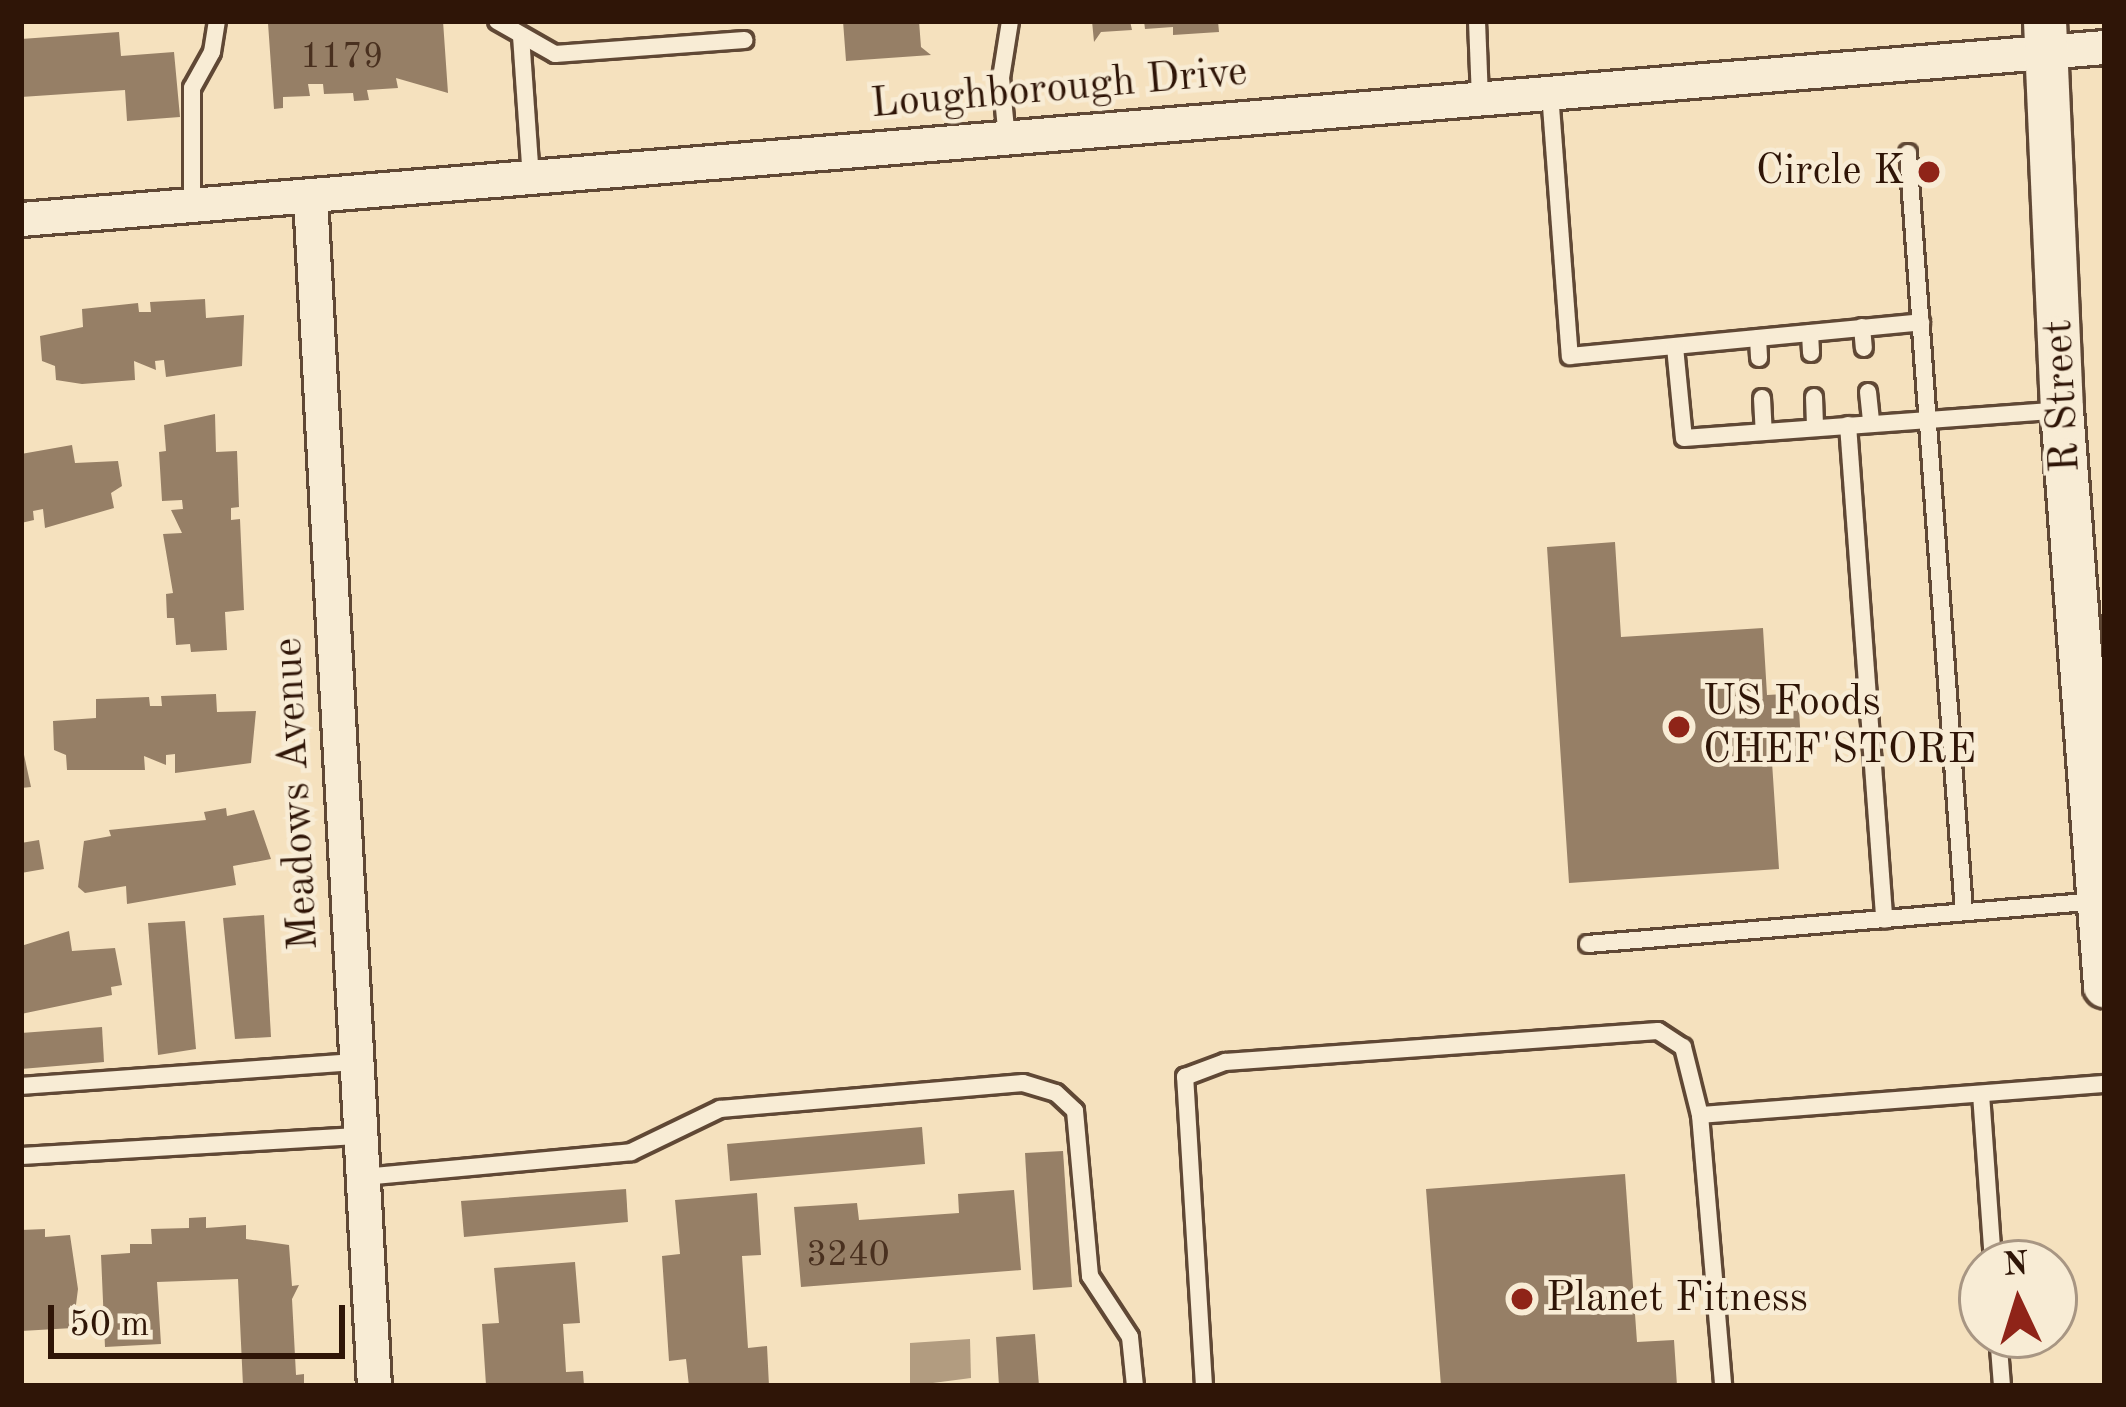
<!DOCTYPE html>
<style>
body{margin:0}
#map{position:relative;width:2126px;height:1407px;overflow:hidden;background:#f5e1be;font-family:"Old Standard TT",serif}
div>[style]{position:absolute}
.water>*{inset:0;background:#b29c80}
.building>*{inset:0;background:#967f66}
.roads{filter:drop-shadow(3px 0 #604835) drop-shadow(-3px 0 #604835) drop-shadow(0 3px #604835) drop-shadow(0 -3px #604835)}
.service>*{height:16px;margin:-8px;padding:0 8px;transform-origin:8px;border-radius:8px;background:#f8ecd5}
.minor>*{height:33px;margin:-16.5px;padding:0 16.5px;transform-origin:16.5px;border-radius:16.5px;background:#f8ecd5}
.tertiary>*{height:42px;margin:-21px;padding:0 21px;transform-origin:21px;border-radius:21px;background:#f8ecd5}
.dots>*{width:33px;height:33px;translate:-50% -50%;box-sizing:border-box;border:6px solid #f8ecd5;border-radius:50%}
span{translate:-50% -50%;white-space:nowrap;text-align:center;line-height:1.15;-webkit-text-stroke:9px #f8ecd5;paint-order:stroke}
.number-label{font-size:36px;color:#49301f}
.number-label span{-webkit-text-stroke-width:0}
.street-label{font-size:42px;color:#2f1507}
.poi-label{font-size:42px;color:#2f1507}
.right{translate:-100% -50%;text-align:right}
.left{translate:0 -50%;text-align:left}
.frame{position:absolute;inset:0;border:24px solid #2f1507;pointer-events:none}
.north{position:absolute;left:1958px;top:1239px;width:120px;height:120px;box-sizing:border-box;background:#f8ecd5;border:3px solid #a89683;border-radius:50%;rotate:356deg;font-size:33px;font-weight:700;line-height:48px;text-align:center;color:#2f1507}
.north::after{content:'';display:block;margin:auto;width:42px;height:54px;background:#8f2418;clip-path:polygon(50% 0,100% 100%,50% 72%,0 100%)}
.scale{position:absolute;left:48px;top:1305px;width:297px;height:54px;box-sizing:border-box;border:6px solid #2f1507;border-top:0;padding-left:15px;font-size:36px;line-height:42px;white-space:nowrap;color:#2f1507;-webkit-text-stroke:9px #f8ecd5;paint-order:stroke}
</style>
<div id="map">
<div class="water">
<div style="clip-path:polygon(970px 1339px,971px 1378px,910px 1386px,910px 1343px)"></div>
</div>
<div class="building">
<div style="clip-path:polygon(443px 21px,448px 93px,396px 78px,398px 88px,367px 90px,369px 100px,354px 101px,353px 93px,324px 94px,323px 84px,308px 84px,310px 96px,283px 97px,283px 108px,274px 109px,268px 23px)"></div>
<div style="clip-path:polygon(843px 21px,919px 21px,921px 47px,931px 55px,846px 61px)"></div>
<div style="clip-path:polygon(1092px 21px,1130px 21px,1132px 30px,1101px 32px,1094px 42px)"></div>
<div style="clip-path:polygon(1144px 21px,1218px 21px,1219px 32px,1173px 35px,1173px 27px,1145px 29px)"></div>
<div style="clip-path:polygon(119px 32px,121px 56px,174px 52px,180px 117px,127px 121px,125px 90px,21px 97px,21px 39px)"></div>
<div style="clip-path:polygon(205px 299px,206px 318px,244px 315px,242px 366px,166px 377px,164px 360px,155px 361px,156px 370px,134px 361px,135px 380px,82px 384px,56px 380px,55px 366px,42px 361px,40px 336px,83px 327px,82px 309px,138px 303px,139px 312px,151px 312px,150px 302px)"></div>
<div style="clip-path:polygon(215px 414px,216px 452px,237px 451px,239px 507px,231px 508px,231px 520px,240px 519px,244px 610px,225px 612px,227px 650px,191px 652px,190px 644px,176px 645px,174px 618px,167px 618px,166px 594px,173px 593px,163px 534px,182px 533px,171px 510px,183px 509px,182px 500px,162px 501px,159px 452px,166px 451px,164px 425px)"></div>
<div style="clip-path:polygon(72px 445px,75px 463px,118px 461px,122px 486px,111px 493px,114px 508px,45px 528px,43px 509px,33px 511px,34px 520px,21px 523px,21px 454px)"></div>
<div style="clip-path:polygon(1615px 542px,1621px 637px,1763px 628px,1767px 695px,1798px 693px,1802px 759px,1772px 762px,1779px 869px,1569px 883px,1547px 547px)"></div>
<div style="clip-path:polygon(216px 694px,217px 712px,256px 711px,251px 763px,175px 773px,175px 754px,166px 755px,166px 765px,144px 756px,145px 770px,67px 770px,66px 755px,54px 750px,53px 721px,96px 718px,96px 699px,149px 697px,150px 706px,162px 706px,161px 696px)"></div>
<div style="clip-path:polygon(21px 741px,31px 787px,21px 788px)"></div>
<div style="clip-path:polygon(226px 808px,227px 816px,254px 810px,271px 859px,233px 866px,236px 885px,127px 904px,126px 886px,85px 893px,78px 887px,84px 841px,111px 836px,109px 830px,206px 820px,204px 812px)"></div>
<div style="clip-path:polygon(39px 840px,44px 869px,21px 873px,21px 843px)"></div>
<div style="clip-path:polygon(264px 915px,271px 1037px,235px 1039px,223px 918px)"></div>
<div style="clip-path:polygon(185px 921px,196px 1049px,158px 1055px,148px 923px)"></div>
<div style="clip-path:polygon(69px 931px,72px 951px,115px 948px,122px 985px,111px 987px,112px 995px,21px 1014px,21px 946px)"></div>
<div style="clip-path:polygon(102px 1027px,104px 1062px,21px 1069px,21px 1033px)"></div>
<div style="clip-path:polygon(922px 1127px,925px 1164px,730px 1181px,727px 1144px)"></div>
<div style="clip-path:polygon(1063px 1151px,1072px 1287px,1033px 1290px,1025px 1153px)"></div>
<div style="clip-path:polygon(1625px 1174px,1637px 1342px,1674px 1340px,1677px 1386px,1441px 1386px,1426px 1189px)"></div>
<div style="clip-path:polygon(626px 1189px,628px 1222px,464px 1237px,461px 1201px)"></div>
<div style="clip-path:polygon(1014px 1190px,1021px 1270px,801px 1287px,794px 1207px,857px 1203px,859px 1220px,959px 1213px,958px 1194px)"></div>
<div style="clip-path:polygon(757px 1193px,761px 1255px,742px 1256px,748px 1348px,767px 1346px,769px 1386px,689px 1386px,686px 1359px,669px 1361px,662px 1256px,680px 1254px,675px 1200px)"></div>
<div style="clip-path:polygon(206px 1217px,206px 1228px,246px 1225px,246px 1239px,289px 1245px,292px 1286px,299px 1285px,292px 1299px,296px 1375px,304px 1374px,304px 1386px,243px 1386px,238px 1279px,157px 1282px,161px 1344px,105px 1347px,101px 1255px,130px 1253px,130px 1244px,152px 1244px,151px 1229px,189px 1228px,189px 1218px)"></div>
<div style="clip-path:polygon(45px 1229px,45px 1237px,70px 1235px,78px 1289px,73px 1328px,21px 1331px,21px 1230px)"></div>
<div style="clip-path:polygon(575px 1262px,580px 1323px,563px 1324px,566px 1372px,583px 1371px,584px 1386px,486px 1385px,482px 1324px,499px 1323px,494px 1268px)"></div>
<div style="clip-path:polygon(1035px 1334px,1039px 1386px,999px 1386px,996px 1337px)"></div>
</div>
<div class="roads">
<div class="service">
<div style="left:497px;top:21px;width:67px;rotate:29.6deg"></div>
<div style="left:555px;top:54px;width:190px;rotate:-4.2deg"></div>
<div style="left:1477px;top:21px;width:78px;rotate:87.8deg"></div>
<div style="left:521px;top:36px;width:142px;rotate:86deg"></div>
<div style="left:1550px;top:93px;width:264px;rotate:85.7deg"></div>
<div style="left:1570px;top:356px;width:353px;rotate:-5.5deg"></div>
<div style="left:1007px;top:139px;width:61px;rotate:-95.6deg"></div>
<div style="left:1001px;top:78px;width:58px;rotate:-81deg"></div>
<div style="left:1908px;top:153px;width:761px;rotate:85.78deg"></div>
<div style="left:192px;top:206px;width:118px;rotate:-90deg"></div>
<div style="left:192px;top:88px;width:41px;rotate:-60.9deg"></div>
<div style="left:212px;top:52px;width:31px;rotate:-81deg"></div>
<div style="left:1862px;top:327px;width:21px;rotate:85deg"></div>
<div style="left:1810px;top:333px;width:20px;rotate:87deg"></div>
<div style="left:1758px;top:338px;width:20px;rotate:87deg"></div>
<div style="left:1675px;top:347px;width:91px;rotate:84.4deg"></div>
<div style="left:1684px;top:438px;width:378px;rotate:-4.2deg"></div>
<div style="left:1868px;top:392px;width:30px;rotate:84deg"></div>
<div style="left:1814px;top:397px;width:30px;rotate:88deg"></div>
<div style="left:1762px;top:398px;width:33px;rotate:87deg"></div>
<div style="left:1848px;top:425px;width:496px;rotate:85.8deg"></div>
<div style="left:1588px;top:944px;width:512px;rotate:-4.82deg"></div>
<div style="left:21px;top:1086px;width:337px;rotate:-4.1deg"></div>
<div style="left:1981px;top:1094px;width:169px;rotate:85.9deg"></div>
<div style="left:1700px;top:1115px;width:272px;rotate:85.1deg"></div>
<div style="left:21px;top:1156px;width:341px;rotate:-3.4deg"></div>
<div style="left:363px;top:1177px;width:269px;rotate:-5.3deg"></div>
<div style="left:631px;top:1152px;width:99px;rotate:-25.8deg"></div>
<div style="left:720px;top:1109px;width:304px;rotate:-4.9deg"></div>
<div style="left:1023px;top:1083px;width:34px;rotate:17deg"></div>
<div style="left:1056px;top:1093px;width:26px;rotate:43deg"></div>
<div style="left:1075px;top:1111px;width:166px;rotate:84.8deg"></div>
<div style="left:1090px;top:1276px;width:73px;rotate:56.7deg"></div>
<div style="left:1130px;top:1337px;width:49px;rotate:84.2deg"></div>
<div style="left:1998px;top:1335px;width:51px;rotate:85.5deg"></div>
<div style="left:1204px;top:1386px;width:310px;rotate:-93.5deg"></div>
<div style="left:1185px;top:1077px;width:43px;rotate:-20.6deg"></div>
<div style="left:1225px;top:1062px;width:434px;rotate:-4.1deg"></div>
<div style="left:1658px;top:1031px;width:30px;rotate:33deg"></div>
<div style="left:1683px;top:1047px;width:70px;rotate:76deg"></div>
<div style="left:1700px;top:1115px;width:406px;rotate:-4.4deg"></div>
</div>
<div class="minor">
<div style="left:310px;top:197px;width:1191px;rotate:86.92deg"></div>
<div style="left:21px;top:219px;width:2091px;rotate:-4.72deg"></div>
</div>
<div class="tertiary">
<div style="left:2045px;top:21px;width:389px;rotate:87.5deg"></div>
<div style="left:2062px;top:410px;width:578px;rotate:85.73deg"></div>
</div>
</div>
<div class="dots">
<div style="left:1929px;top:172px;background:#8f2418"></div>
<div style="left:1679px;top:727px;background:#8f2418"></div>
<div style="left:1522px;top:1299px;background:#8f2418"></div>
</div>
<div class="number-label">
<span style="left:342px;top:59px">1179</span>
<span style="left:848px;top:1257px">3240</span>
</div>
<div class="street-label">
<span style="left:1059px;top:89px;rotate:-5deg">Loughborough Drive</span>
<span style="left:2063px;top:396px;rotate:-93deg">R Street</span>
<span style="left:297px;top:794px;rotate:-93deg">Meadows Avenue</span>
</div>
<div class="poi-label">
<span class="right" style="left:1905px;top:172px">Circle K</span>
<span class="left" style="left:1703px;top:727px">US Foods<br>CHEF'STORE</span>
<span class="left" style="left:1546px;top:1299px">Planet Fitness</span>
</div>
<div class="frame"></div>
<div class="north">N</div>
<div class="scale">50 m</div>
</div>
